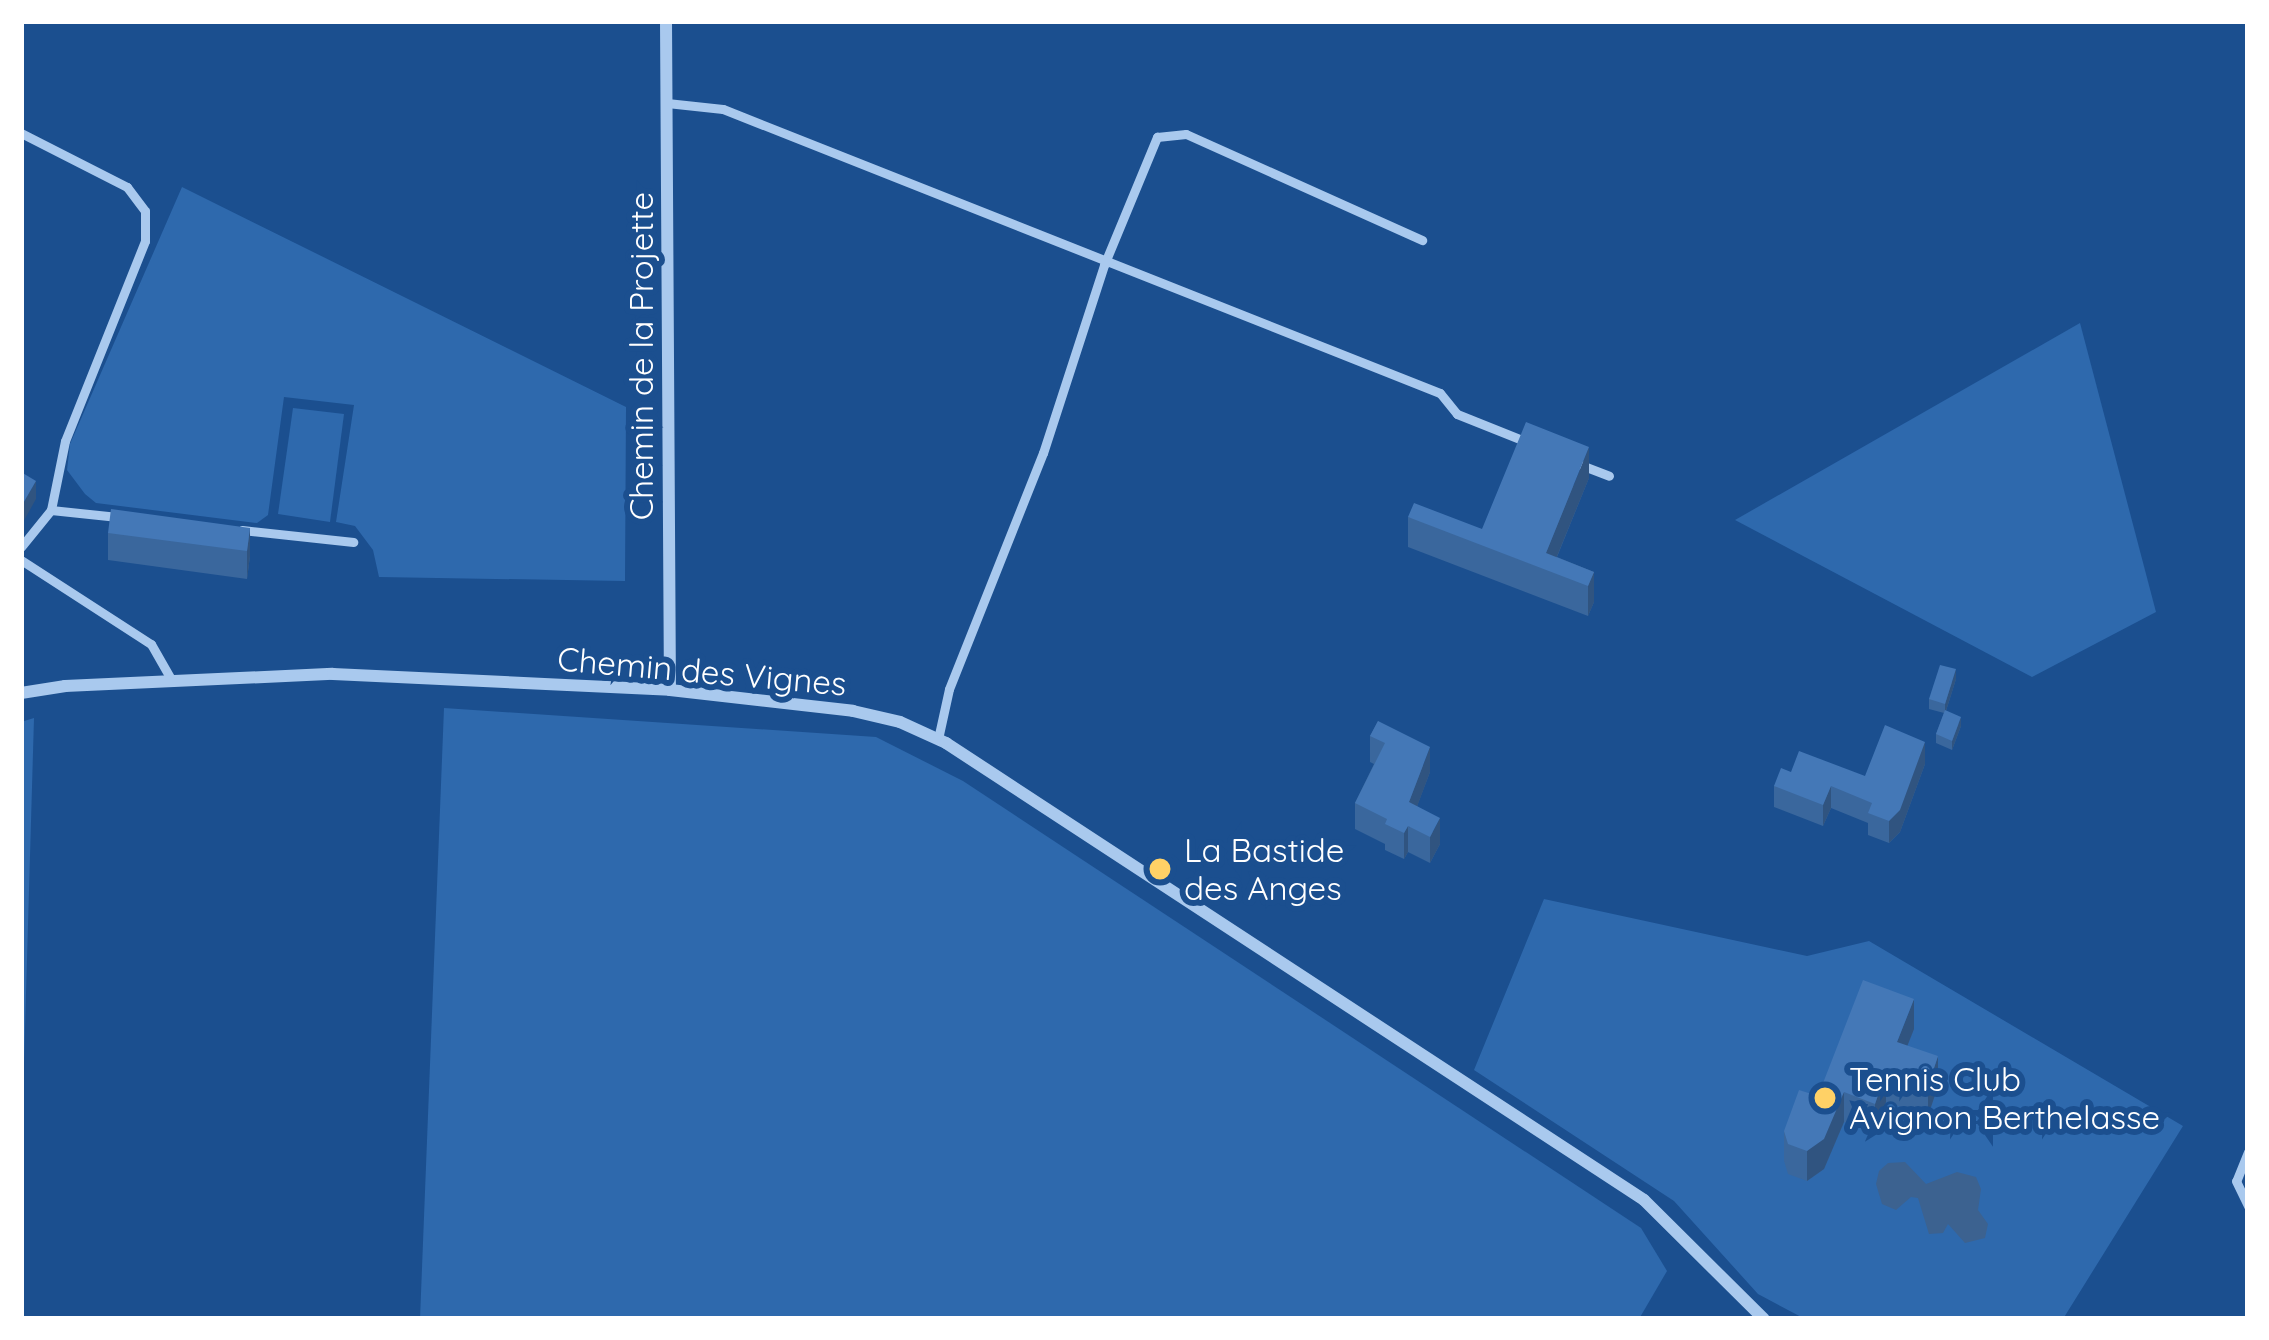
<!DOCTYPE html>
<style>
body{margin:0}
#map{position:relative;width:2269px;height:1340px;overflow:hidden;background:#1b4f8f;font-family:Quicksand,sans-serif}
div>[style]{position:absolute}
.green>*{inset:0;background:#2e69ad}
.water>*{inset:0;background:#3c6290}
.lane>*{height:9px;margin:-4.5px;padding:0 4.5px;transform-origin:4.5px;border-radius:4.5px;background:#a9c9ee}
.street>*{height:12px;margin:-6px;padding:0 6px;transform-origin:6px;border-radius:6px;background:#a9c9ee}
.wall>*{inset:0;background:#3a679d}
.shaded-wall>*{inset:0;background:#305480}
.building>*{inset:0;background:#4478b7}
.dots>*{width:33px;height:33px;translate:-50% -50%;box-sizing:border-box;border:6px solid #1b4f8f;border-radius:50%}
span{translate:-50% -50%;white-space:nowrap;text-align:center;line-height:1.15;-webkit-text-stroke:12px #1b4f8f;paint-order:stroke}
.street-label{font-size:33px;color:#fff}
.poi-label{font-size:33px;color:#fff}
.left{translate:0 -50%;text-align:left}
.frame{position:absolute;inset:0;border:24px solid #fff;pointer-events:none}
</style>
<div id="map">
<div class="green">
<div style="clip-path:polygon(182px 187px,626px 407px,625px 581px,379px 577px,373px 550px,355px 526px,336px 522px,354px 405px,284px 397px,268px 515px,257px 523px,96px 503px,85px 494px,67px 470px,70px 444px)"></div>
<div style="clip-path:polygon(2080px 323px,2156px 612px,2032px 677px,1735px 520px)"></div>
<div style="clip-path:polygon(293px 408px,344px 414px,330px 522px,278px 514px)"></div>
<div style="clip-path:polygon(444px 708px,876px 737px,963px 781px,1641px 1228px,1667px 1271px,1639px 1319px,420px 1319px)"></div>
<div style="clip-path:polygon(34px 718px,21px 1167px,21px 722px)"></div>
<div style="clip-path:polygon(1544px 899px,1807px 956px,1869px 941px,2183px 1126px,2063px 1319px,1805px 1319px,1758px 1294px,1674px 1201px,1474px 1070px)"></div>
</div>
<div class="water">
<div style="clip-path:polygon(1905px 1162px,1926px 1184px,1957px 1172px,1976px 1177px,1981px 1189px,1978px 1210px,1988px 1224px,1985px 1238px,1965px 1243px,1948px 1224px,1943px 1233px,1929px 1234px,1918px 1198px,1911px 1197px,1896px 1210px,1882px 1204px,1876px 1184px,1879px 1171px,1888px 1163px)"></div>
</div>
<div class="lane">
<div style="left:667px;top:103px;width:56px;rotate:6.1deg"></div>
<div style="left:723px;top:109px;width:771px;rotate:21.61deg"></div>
<div style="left:1440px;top:393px;width:27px;rotate:51deg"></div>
<div style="left:1457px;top:414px;width:75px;rotate:21.8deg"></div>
<div style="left:21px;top:133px;width:119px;rotate:27deg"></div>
<div style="left:127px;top:187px;width:30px;rotate:53deg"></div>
<div style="left:145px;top:211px;width:30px;rotate:90deg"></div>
<div style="left:145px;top:241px;width:215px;rotate:111.8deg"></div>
<div style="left:65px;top:441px;width:70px;rotate:101.5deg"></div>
<div style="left:1581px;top:465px;width:30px;rotate:21deg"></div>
<div style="left:242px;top:530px;width:112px;rotate:6.2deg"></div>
<div style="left:21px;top:547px;width:48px;rotate:-51deg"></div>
<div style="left:51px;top:510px;width:67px;rotate:6deg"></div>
<div style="left:21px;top:560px;width:155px;rotate:32.9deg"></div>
<div style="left:151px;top:644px;width:40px;rotate:60.3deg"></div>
<div style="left:938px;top:739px;width:51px;rotate:-77.6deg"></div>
<div style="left:949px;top:689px;width:254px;rotate:-68.3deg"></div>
<div style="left:1043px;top:453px;width:198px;rotate:-72deg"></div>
<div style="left:1104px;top:265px;width:139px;rotate:-67.5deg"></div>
<div style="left:1157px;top:137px;width:29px;rotate:-6deg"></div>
<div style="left:1186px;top:134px;width:259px;rotate:24.2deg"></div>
<div style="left:2248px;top:1152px;width:31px;rotate:112deg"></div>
<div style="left:2236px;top:1181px;width:28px;rotate:64deg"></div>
</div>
<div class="street">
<div style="left:666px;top:21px;width:669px;rotate:89.66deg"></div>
<div style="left:21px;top:693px;width:45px;rotate:-9deg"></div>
<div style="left:65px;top:686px;width:268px;rotate:-2.6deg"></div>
<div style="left:333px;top:674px;width:337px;rotate:2.7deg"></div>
<div style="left:670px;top:690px;width:184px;rotate:6.5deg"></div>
<div style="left:853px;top:711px;width:48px;rotate:13.2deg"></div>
<div style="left:900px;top:722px;width:51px;rotate:24.5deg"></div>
<div style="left:946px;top:743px;width:834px;rotate:33.21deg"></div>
<div style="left:1644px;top:1200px;width:169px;rotate:44.8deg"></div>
</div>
<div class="wall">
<div style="clip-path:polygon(1589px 478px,1557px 557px,1594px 572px,1594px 602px,1588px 616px,1408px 547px,1408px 517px,1482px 529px)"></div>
<div style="clip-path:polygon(250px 528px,250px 556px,247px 579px,108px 560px,108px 533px)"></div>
<div style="clip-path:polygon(1956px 679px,1946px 711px,1961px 726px,1952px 750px,1936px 743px,1936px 734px,1944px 713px,1929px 709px,1929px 699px)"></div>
<div style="clip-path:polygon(1378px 721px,1430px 772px,1417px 806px,1440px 844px,1430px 863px,1408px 852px,1404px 859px,1385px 850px,1385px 844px,1355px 829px,1355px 803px,1374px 764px,1370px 762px,1370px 736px)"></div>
<div style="clip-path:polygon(1925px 764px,1900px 832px,1889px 843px,1868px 835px,1868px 823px,1831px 808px,1823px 826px,1774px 807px,1774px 786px,1791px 772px,1865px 776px)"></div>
<div style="clip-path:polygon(1914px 1029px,1907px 1046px,1938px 1086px,1928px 1116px,1886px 1102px,1875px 1134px,1844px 1122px,1824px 1169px,1807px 1181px,1788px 1174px,1784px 1161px,1784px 1131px,1818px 1096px)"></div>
</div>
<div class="shaded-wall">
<div style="clip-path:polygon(1589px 447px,1589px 478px,1551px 571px,1546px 553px)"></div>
<div style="clip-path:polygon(36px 481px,36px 499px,21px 526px,21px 507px)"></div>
<div style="clip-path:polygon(250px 528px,250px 556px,247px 579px,247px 551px)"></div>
<div style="clip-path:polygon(1594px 572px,1594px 602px,1588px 616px,1588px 586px)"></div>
<div style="clip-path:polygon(1956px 669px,1956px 679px,1945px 714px,1945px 704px)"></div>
<div style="clip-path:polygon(1961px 717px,1961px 726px,1952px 750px,1952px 741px)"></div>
<div style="clip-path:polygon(1925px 742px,1925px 764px,1900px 832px,1889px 843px,1889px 821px)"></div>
<div style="clip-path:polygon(1430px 747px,1430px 772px,1409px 828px,1409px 802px)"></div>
<div style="clip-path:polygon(1831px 786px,1831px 808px,1823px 826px,1823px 805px)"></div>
<div style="clip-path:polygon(1440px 818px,1440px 844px,1430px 863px,1430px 837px)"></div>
<div style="clip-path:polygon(1408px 826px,1408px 852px,1404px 859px,1404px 833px)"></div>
<div style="clip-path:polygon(1914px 999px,1914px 1029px,1897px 1072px,1897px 1042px)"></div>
<div style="clip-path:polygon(1938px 1056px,1938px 1086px,1928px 1116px,1928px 1086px)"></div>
<div style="clip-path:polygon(1886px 1072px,1886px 1102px,1875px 1134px,1875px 1104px)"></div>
<div style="clip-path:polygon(1844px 1092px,1844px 1122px,1824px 1169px,1807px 1181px,1807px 1151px)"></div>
</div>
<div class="building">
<div style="clip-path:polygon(1526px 422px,1589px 447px,1546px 553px,1594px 572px,1588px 586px,1408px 517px,1414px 503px,1482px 529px)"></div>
<div style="clip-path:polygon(21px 472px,36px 481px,21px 507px)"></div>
<div style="clip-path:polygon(111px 509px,250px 528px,247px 551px,108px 533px)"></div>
<div style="clip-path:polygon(1940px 665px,1956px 669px,1945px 704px,1929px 699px)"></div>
<div style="clip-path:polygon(1945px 710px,1961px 717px,1952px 741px,1936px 734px)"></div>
<div style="clip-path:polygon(1378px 721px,1430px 747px,1409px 802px,1440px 818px,1430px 837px,1408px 826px,1404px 833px,1385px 824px,1387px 819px,1355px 803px,1385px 743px,1370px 736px)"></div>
<div style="clip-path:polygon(1885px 725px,1925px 742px,1900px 810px,1889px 821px,1868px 813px,1872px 803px,1831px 786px,1823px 805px,1774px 786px,1781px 768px,1791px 772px,1799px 751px,1865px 776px)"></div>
<div style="clip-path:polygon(1863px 980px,1914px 999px,1897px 1042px,1938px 1056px,1928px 1086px,1886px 1072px,1875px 1104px,1844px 1092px,1824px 1139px,1807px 1151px,1788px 1144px,1784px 1131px,1799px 1090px,1818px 1096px)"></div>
</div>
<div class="dots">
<div style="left:1160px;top:869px;background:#ffd166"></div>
<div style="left:1825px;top:1098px;background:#ffd166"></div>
</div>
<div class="street-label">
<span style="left:641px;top:356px;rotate:-90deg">Chemin de la Projette</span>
<span style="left:702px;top:671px;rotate:5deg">Chemin des Vignes</span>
</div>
<div class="poi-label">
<span class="left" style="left:1184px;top:869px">La Bastide<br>des Anges</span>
<span class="left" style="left:1849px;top:1098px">Tennis Club<br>Avignon Berthelasse</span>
</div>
<div class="frame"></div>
</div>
